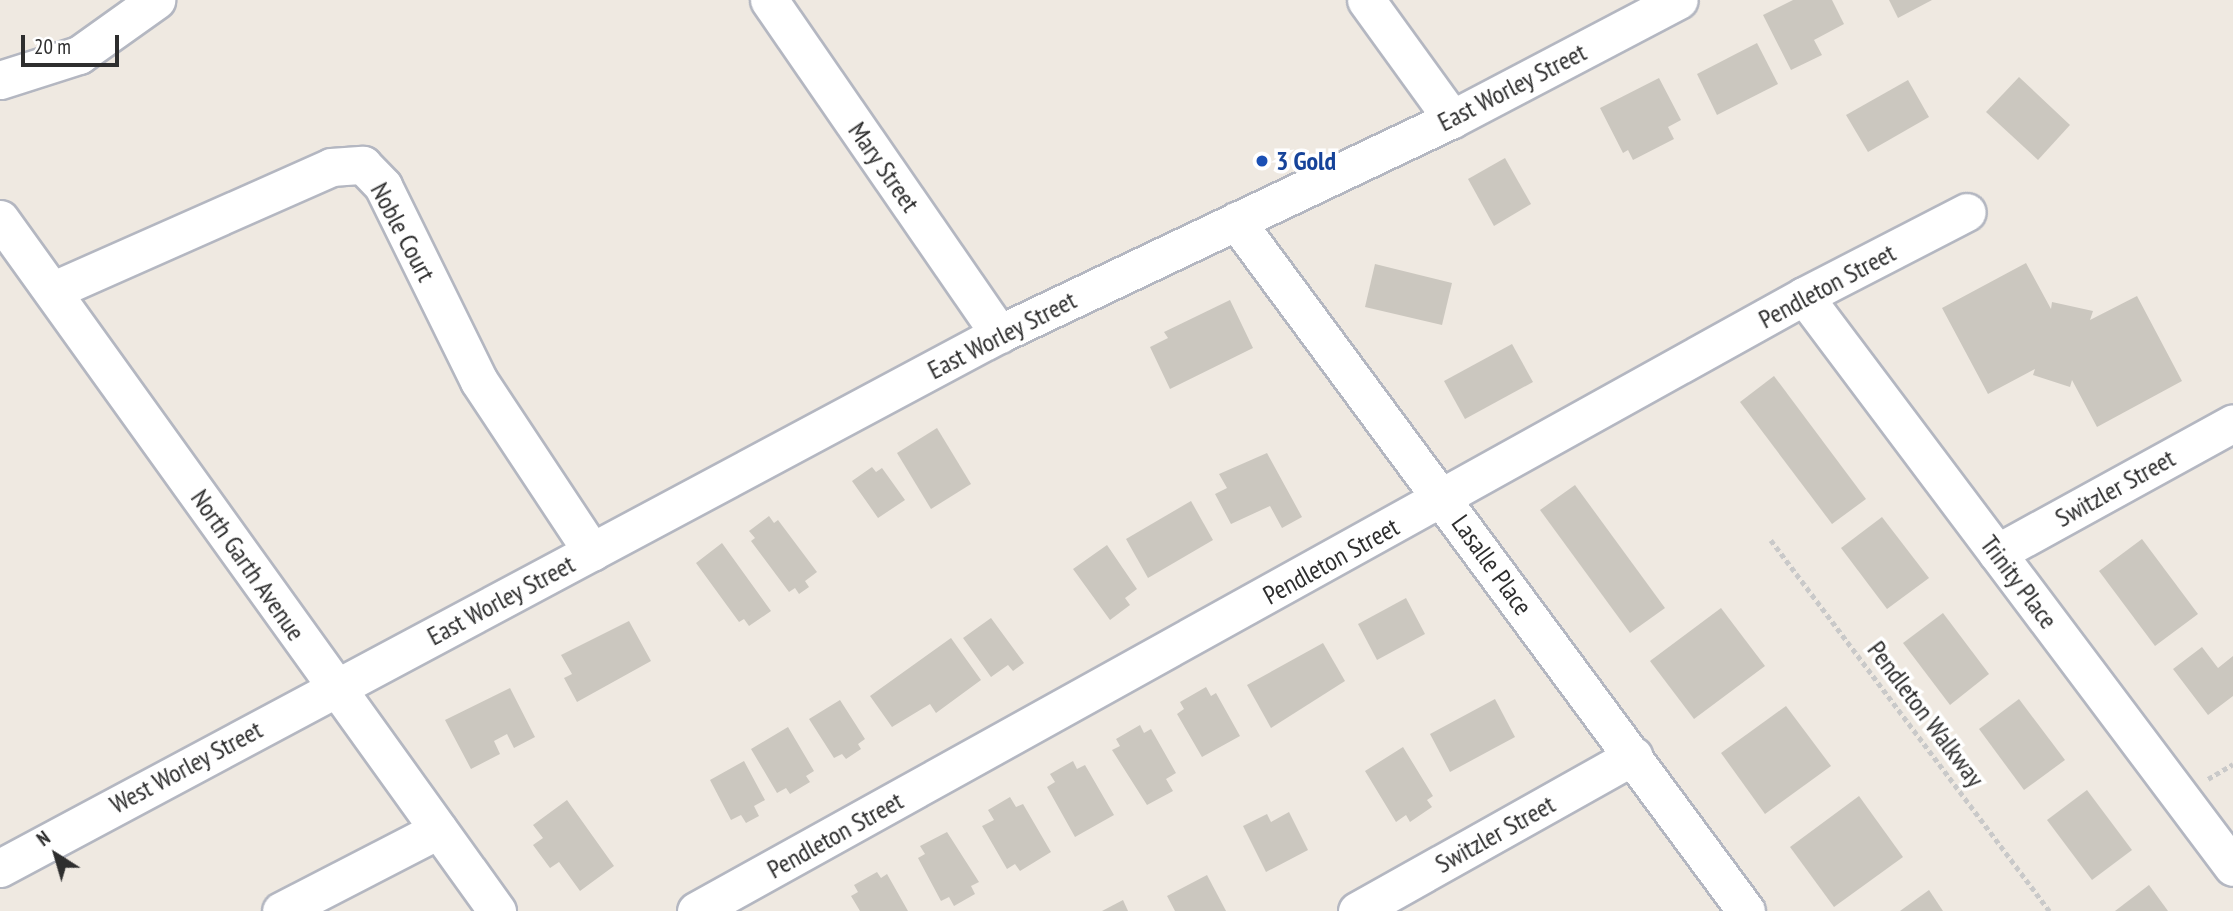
<!DOCTYPE html>
<style>
body{margin:0}
#map{position:relative;width:2233px;height:911px;overflow:hidden;background:#efe9e1;font-family:"PT Sans Narrow",sans-serif}
div>[style]{position:absolute}
.building>*{inset:0;background:#cbc7bf}
.path>*{height:4.5px;margin-top:-2.25px;transform-origin:0;background:repeating-linear-gradient(90deg,#c9c9c9 0 5px,transparent 0 8.5px)}
.roads{filter:drop-shadow(2px 0 #b4b7c1) drop-shadow(-2px 0 #b4b7c1) drop-shadow(0 2px #b4b7c1) drop-shadow(0 -2px #b4b7c1)}
.minor>*{height:37px;margin:-18.5px;padding:0 18.5px;transform-origin:18.5px;border-radius:18.5px;background:#fff}
.dots>*{width:19px;height:19px;translate:-50% -50%;box-sizing:border-box;border:4px solid #fff;border-radius:50%}
span{translate:-50% -50%;white-space:nowrap;text-align:center;line-height:1.15;-webkit-text-stroke:7px #fff;paint-order:stroke}
.street-label{font-size:26px;color:#2e2e2e}
.transit-label{font-size:26px;color:#164399;font-weight:700}
.left{translate:0 -50%;text-align:left}
.north{position:absolute;left:21px;top:820px;width:70px;height:70px;-webkit-text-stroke:5px #fff;paint-order:stroke;rotate:323deg;font-size:19px;font-weight:700;line-height:28px;text-align:center;color:#2e2e2e}
.north::after{content:'';display:block;margin:auto;width:24px;height:32px;background:#2e2e2e;clip-path:polygon(50% 0,100% 100%,50% 72%,0 100%)}
.scale{position:absolute;left:21px;top:35px;width:98px;height:32px;box-sizing:border-box;border:4px solid #2e2e2e;border-top:0;padding-left:9px;font-size:21px;line-height:24px;white-space:nowrap;color:#2e2e2e;-webkit-text-stroke:5px #fff;paint-order:stroke}
</style>
<div id="map">
<div class="building">
<div style="clip-path:polygon(1793px 0,1832px 0,1844px 24px,1814px 40px,1822px 55px,1791px 70px,1763px 15px)"></div>
<div style="clip-path:polygon(1889px 0,1932px 0,1898px 18px)"></div>
<div style="clip-path:polygon(1757px 43px,1778px 84px,1717px 115px,1697px 74px)"></div>
<div style="clip-path:polygon(2019px 77px,2070px 125px,2038px 160px,1986px 112px)"></div>
<div style="clip-path:polygon(1659px 78px,1681px 120px,1668px 127px,1674px 139px,1633px 160px,1628px 150px,1623px 153px,1600px 108px)"></div>
<div style="clip-path:polygon(1908px 80px,1929px 117px,1868px 152px,1846px 115px)"></div>
<div style="clip-path:polygon(1505px 158px,1531px 204px,1494px 226px,1468px 179px)"></div>
<div style="clip-path:polygon(2026px 263px,2051px 309px,2052px 302px,2093px 311px,2090px 320px,2137px 296px,2182px 381px,2097px 427px,2072px 380px,2070px 387px,2033px 375px,2035px 369px,1988px 394px,1942px 308px)"></div>
<div style="clip-path:polygon(1375px 264px,1452px 283px,1442px 325px,1365px 307px)"></div>
<div style="clip-path:polygon(1230px 300px,1253px 348px,1170px 389px,1150px 347px,1168px 338px,1164px 332px)"></div>
<div style="clip-path:polygon(1512px 344px,1533px 382px,1465px 419px,1444px 381px)"></div>
<div style="clip-path:polygon(1774px 376px,1866px 499px,1832px 524px,1740px 402px)"></div>
<div style="clip-path:polygon(937px 428px,971px 484px,931px 509px,897px 453px)"></div>
<div style="clip-path:polygon(1267px 453px,1302px 517px,1282px 528px,1270px 506px,1231px 524px,1215px 494px,1227px 488px,1219px 474px)"></div>
<div style="clip-path:polygon(872px 467px,876px 472px,882px 468px,905px 500px,878px 518px,852px 481px)"></div>
<div style="clip-path:polygon(1575px 485px,1665px 608px,1630px 633px,1540px 510px)"></div>
<div style="clip-path:polygon(1191px 501px,1213px 540px,1148px 578px,1126px 539px)"></div>
<div style="clip-path:polygon(769px 516px,774px 523px,778px 520px,817px 572px,805px 581px,809px 587px,799px 594px,795px 588px,789px 592px,751px 541px,755px 538px,749px 531px)"></div>
<div style="clip-path:polygon(1882px 517px,1929px 578px,1887px 609px,1841px 548px)"></div>
<div style="clip-path:polygon(2142px 539px,2198px 614px,2155px 646px,2099px 571px)"></div>
<div style="clip-path:polygon(722px 543px,771px 611px,749px 626px,744px 619px,739px 622px,696px 563px)"></div>
<div style="clip-path:polygon(1107px 545px,1137px 589px,1125px 598px,1130px 605px,1110px 620px,1073px 569px)"></div>
<div style="clip-path:polygon(1406px 598px,1425px 634px,1377px 660px,1358px 624px)"></div>
<div style="clip-path:polygon(1721px 608px,1765px 666px,1694px 719px,1650px 661px)"></div>
<div style="clip-path:polygon(1943px 613px,1989px 674px,1950px 705px,1903px 643px)"></div>
<div style="clip-path:polygon(991px 618px,1024px 663px,1013px 671px,1008px 665px,991px 677px,963px 638px)"></div>
<div style="clip-path:polygon(629px 621px,651px 661px,577px 702px,564px 678px,572px 674px,561px 655px)"></div>
<div style="clip-path:polygon(951px 638px,981px 680px,936px 713px,930px 704px,892px 727px,870px 696px)"></div>
<div style="clip-path:polygon(1323px 643px,1345px 681px,1271px 728px,1247px 685px)"></div>
<div style="clip-path:polygon(2202px 647px,2218px 668px,2233px 656px,2233px 696px,2208px 715px,2173px 669px)"></div>
<div style="clip-path:polygon(1206px 687px,1211px 696px,1216px 693px,1240px 736px,1202px 757px,1177px 714px,1184px 709px,1180px 702px)"></div>
<div style="clip-path:polygon(510px 688px,535px 737px,514px 748px,507px 734px,494px 741px,500px 754px,471px 769px,445px 720px)"></div>
<div style="clip-path:polygon(1495px 699px,1515px 737px,1450px 772px,1430px 734px)"></div>
<div style="clip-path:polygon(2019px 699px,2065px 760px,2024px 790px,1979px 729px)"></div>
<div style="clip-path:polygon(840px 700px,865px 739px,858px 744px,861px 749px,846px 759px,842px 754px,834px 758px,809px 719px)"></div>
<div style="clip-path:polygon(1786px 706px,1831px 766px,1765px 814px,1721px 753px)"></div>
<div style="clip-path:polygon(1140px 725px,1144px 733px,1151px 729px,1176px 773px,1166px 779px,1173px 791px,1147px 805px,1112px 750px,1120px 746px,1116px 739px)"></div>
<div style="clip-path:polygon(788px 727px,814px 771px,806px 776px,810px 782px,790px 794px,786px 788px,777px 793px,751px 749px)"></div>
<div style="clip-path:polygon(1403px 747px,1433px 796px,1427px 800px,1432px 807px,1410px 822px,1406px 815px,1396px 822px,1365px 771px)"></div>
<div style="clip-path:polygon(744px 761px,765px 800px,754px 806px,759px 816px,746px 823px,741px 815px,731px 820px,710px 780px)"></div>
<div style="clip-path:polygon(1073px 761px,1077px 769px,1085px 765px,1114px 815px,1075px 837px,1047px 787px,1055px 782px,1050px 774px)"></div>
<div style="clip-path:polygon(2087px 790px,2132px 850px,2092px 880px,2047px 820px)"></div>
<div style="clip-path:polygon(1859px 796px,1903px 857px,1834px 907px,1790px 847px)"></div>
<div style="clip-path:polygon(1010px 797px,1016px 807px,1023px 804px,1051px 852px,1020px 871px,1015px 864px,1007px 869px,982px 826px,994px 820px,988px 810px)"></div>
<div style="clip-path:polygon(567px 800px,614px 866px,580px 891px,559px 862px,550px 868px,533px 845px,543px 838px,533px 825px)"></div>
<div style="clip-path:polygon(1289px 812px,1308px 850px,1266px 872px,1243px 826px,1267px 814px,1271px 822px)"></div>
<div style="clip-path:polygon(947px 832px,979px 882px,971px 886px,975px 894px,954px 906px,949px 897px,941px 901px,918px 858px,925px 854px,920px 846px)"></div>
<div style="clip-path:polygon(877px 872px,881px 878px,887px 874px,908px 911px,860px 911px,851px 896px,858px 892px,854px 885px)"></div>
<div style="clip-path:polygon(1207px 875px,1226px 911px,1175px 911px,1167px 896px)"></div>
<div style="clip-path:polygon(2149px 885px,2168px 911px,2115px 911px)"></div>
<div style="clip-path:polygon(1929px 890px,1943px 911px,1900px 911px)"></div>
<div style="clip-path:polygon(1123px 900px,1128px 911px,1102px 911px)"></div>
</div>
<div class="path">
<div style="left:1771px;top:540px;width:464px;rotate:53.1deg"></div>
<div style="left:2208px;top:779px;width:29px;rotate:-31deg"></div>
</div>
<div class="roads">
<div class="minor">
<div style="left:769px;top:0;width:406px;rotate:55.4deg"></div>
<div style="left:1366px;top:0;width:147px;rotate:54.1deg"></div>
<div style="left:0;top:80px;width:83px;rotate:-17.6deg"></div>
<div style="left:79px;top:55px;width:95px;rotate:-35.5deg"></div>
<div style="left:0;top:219px;width:852px;rotate:54.31deg"></div>
<div style="left:1236px;top:221px;width:858px;rotate:53.53deg"></div>
<div style="left:54px;top:290px;width:303px;rotate:-23.9deg"></div>
<div style="left:331px;top:167px;width:32px;rotate:-4deg"></div>
<div style="left:363px;top:165px;width:29px;rotate:46deg"></div>
<div style="left:383px;top:186px;width:217px;rotate:63.8deg"></div>
<div style="left:479px;top:381px;width:205px;rotate:56.5deg"></div>
<div style="left:1804px;top:296px;width:714px;rotate:53.08deg"></div>
<div style="left:1997px;top:553px;width:269px;rotate:-28.8deg"></div>
<div style="left:0;top:868px;width:1133px;rotate:-28.13deg"></div>
<div style="left:999px;top:334px;width:501px;rotate:-25.39deg"></div>
<div style="left:1452px;top:119px;width:256px;rotate:-27.7deg"></div>
<div style="left:281px;top:911px;width:177px;rotate:-27.3deg"></div>
<div style="left:696px;top:911px;width:1267px;rotate:-29.03deg"></div>
<div style="left:1804px;top:296px;width:183px;rotate:-27.3deg"></div>
<div style="left:1357px;top:911px;width:317px;rotate:-29.3deg"></div>
</div>
</div>
<div class="dots">
<div style="left:1262px;top:161px;background:#1a4fb4"></div>
</div>
<div class="street-label">
<span style="left:1512px;top:87px;rotate:-27deg">East Worley Street</span>
<span style="left:884px;top:167px;rotate:55deg">Mary Street</span>
<span style="left:403px;top:232px;rotate:62deg">Noble Court</span>
<span style="left:1827px;top:286px;rotate:-28deg">Pendleton Street</span>
<span style="left:1002px;top:335px;rotate:-27deg">East Worley Street</span>
<span style="left:2115px;top:488px;rotate:-29deg">Switzler Street</span>
<span style="left:1331px;top:561px;rotate:-29deg">Pendleton Street</span>
<span style="left:248px;top:565px;rotate:55deg">North Garth Avenue</span>
<span style="left:1492px;top:565px;rotate:54deg">Lasalle Place</span>
<span style="left:2019px;top:582px;rotate:53deg">Trinity Place</span>
<span style="left:501px;top:600px;rotate:-28deg">East Worley Street</span>
<span style="left:1926px;top:714px;rotate:53deg">Pendleton Walkway</span>
<span style="left:186px;top:767px;rotate:-28deg">West Worley Street</span>
<span style="left:1495px;top:834px;rotate:-29deg">Switzler Street</span>
<span style="left:835px;top:835px;rotate:-29deg">Pendleton Street</span>
</div>
<div class="transit-label">
<span class="left" style="left:1276px;top:161px">3 Gold</span>
</div>
<div class="north">N</div>
<div class="scale">20 m</div>
</div>
